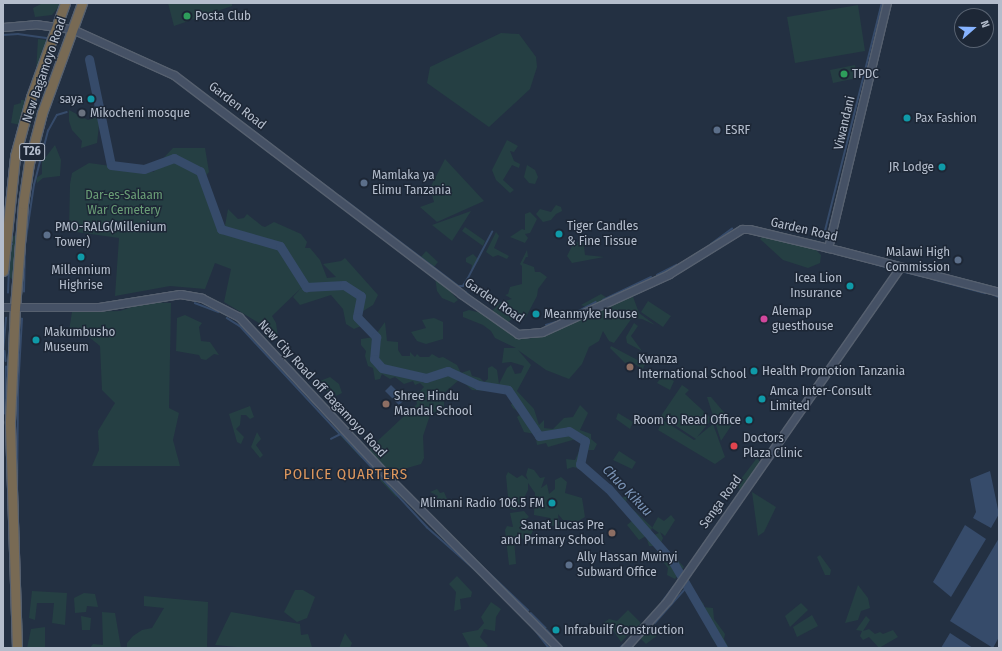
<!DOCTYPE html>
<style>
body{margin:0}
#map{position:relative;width:1002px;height:651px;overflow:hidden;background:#233042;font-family:"Fira Sans Condensed",sans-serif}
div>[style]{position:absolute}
.green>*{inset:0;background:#253f43}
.water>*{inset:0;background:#364b6a}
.stream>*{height:1.5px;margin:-0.75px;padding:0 0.75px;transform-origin:0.75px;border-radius:0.75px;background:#364b6a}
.river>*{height:9px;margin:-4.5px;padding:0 4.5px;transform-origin:4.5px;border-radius:4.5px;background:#364b6a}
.roads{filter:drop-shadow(1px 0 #56606f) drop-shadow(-1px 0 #56606f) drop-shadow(0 1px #56606f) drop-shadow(0 -1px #56606f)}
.secondary>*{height:7px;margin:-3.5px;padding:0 3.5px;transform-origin:3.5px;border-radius:3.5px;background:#455165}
.highway>*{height:9px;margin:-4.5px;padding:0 4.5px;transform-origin:4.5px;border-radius:4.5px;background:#786a54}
.dots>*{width:11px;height:11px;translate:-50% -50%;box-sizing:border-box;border:2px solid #1d2736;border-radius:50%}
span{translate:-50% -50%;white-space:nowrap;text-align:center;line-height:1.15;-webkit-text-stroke:3px #1d2736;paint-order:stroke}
.shield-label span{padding:1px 3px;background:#1d2736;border:1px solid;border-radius:3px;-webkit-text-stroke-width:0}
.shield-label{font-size:12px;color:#b4bdcc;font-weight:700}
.poi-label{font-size:13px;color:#b4bdcc}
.left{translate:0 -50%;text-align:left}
.right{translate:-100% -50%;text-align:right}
.street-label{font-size:13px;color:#b4bdcc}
.park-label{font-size:13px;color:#6a9e76}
.water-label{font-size:14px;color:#7a93b5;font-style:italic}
.quarter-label{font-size:15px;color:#dd975e;letter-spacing:1px}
.frame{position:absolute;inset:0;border:4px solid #b4bdcc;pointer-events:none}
.north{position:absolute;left:954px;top:8px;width:40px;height:40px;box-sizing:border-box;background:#1d2736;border:1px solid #596372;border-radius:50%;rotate:70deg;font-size:11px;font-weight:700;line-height:16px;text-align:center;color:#b4bdcc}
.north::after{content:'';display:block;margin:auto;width:14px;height:18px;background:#86b3ff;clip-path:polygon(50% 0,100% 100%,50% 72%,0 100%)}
</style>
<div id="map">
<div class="green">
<div style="clip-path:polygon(43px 3px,59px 3px,59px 6px,52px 15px,35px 17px,33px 8px)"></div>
<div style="clip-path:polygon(168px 3px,232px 3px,232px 6px,174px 26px)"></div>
<div style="clip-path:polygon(858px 5px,865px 51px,795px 63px,787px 17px)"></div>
<div style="clip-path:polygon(501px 33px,519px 34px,536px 57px,537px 67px,530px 89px,489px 127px,427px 83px,430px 67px)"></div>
<div style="clip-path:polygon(38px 39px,53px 41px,45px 79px,39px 91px,35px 89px)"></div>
<div style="clip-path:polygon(855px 65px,857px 78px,833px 83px,830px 70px)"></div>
<div style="clip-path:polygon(21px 100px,24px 100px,31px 118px,25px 100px,34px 104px,36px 111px,30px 127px,11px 123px,14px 105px,21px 103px)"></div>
<div style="clip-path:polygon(69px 110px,88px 120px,100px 116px,97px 143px,81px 148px,82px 141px,72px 130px,69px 121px)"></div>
<div style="clip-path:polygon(507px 140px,518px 146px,514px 152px,510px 151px,514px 161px,520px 164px,519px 168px,512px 165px,503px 180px,514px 190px,510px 193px,496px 180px,492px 170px)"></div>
<div style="clip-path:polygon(55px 145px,61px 160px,60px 176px,43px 178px,37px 183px,36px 178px,42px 174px,42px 162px)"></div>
<div style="clip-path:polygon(173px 148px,205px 148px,209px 172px,200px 182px,218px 230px,224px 231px,228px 209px,238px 219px,244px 218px,247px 214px,262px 226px,265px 227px,274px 222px,301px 234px,307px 242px,305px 248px,310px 248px,320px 260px,327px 278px,336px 277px,323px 264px,341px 261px,345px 258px,378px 295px,373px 305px,355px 316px,361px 326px,354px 329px,346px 324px,343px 309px,331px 295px,300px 305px,293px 297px,301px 288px,272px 316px,276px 323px,278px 337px,272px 340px,266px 337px,265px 330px,259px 323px,224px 302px,231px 269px,215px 263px,205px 289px,170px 286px,115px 296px,119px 238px,69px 231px,70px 184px,72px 173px,89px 163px,155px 172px,152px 170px)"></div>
<div style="clip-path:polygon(445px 159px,484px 201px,437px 222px,420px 207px,434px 202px,430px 188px)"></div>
<div style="clip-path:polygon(527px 165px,535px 170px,538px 177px,535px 184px,529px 183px,524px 177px)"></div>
<div style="clip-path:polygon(556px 205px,561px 207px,562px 211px,556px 214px,551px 220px,543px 222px,536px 214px,540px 209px,551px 212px)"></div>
<div style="clip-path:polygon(471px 211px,452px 241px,432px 225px)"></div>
<div style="clip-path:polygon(530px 212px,537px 219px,530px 233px,525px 234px,528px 238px,525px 243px,510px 237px,522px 229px,525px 230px,525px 214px)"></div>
<div style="clip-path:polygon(465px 227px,485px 241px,483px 246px,462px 231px)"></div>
<div style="clip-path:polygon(496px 232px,499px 236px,494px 248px,509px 256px,507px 259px,498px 255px,493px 257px,486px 252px)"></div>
<div style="clip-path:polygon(18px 234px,13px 280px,5px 273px,10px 238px)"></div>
<div style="clip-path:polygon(763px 235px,815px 249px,821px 255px,820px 263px,808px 268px,783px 260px,760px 239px)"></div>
<div style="clip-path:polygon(583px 238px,585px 255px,604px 257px,572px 263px,567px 256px,572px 246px)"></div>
<div style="clip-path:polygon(527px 250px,528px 257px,526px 257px,523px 263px,534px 267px,535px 272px,540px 272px,547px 277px,538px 289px,537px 296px,526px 317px,513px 318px,507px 323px,502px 317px,494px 315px,493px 310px,501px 302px,512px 299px,505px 295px,508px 294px,510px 287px,522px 284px,522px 266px,520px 264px)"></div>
<div style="clip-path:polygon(426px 251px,438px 262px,434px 267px,421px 257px)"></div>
<div style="clip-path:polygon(473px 254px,479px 260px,471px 270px,472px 265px,466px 262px,466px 258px)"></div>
<div style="clip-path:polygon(435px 277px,452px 289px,450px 291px,458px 300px,454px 303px,442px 298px,437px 291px)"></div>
<div style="clip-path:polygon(601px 294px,607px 298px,605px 302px,589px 308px,581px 305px)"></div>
<div style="clip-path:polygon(632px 294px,639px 313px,655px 325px,642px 319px,632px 318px,614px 343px,609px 341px,603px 331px,599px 341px,589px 347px,582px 364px,569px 379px,546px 370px,518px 350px,531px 365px,517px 391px,534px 409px,539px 425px,544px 420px,544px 428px,553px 429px,564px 418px,573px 417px,580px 405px,588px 413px,580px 430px,591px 434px,591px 439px,597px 444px,594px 450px,588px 450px,581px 469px,573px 467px,567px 469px,566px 459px,575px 460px,582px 445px,580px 441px,576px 439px,548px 447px,546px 443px,537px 445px,535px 434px,524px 432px,517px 417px,521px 414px,513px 408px,511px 405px,513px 402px,507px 392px,472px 390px,460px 379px,444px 393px,444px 407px,430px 415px,423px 436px,424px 458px,421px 464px,390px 473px,370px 452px,370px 448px,417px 404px,415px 397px,424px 387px,420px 383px,415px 385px,413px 381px,404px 384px,395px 377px,390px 379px,382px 374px,380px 379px,375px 380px,373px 368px,368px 366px,365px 356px,366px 351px,361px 345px,361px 339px,374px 337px,385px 322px,387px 341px,398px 342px,398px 350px,402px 356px,410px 356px,410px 352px,415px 357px,417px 354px,420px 357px,429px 357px,432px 354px,439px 358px,443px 357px,457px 365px,461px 373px,470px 370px,472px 376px,480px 378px,484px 382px,488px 379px,488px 368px,492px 366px,497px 370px,499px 384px,507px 368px,511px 365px,515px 374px,521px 373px,524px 366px,511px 362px,502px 363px,504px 348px,516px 348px,495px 338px,491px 331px,483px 325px,463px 317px,463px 312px,469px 310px,485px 314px,510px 334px,529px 339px,591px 312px,596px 318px,595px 312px)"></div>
<div style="clip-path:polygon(648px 301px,671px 316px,663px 327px,641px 312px)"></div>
<div style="clip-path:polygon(147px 302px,171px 303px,169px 408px,179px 413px,173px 440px,180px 466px,92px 466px,99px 450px,98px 431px,115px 403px,102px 390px,100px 346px,89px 337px,68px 337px,72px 312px,120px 311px)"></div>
<div style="clip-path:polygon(185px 315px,202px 323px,199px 327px,201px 341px,210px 342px,219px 355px,214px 354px,206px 360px,201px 359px,199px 355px,176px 351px,177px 318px)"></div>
<div style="clip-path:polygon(434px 318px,443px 322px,443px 339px,426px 344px,417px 341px,411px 332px,426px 328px,422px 320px)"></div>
<div style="clip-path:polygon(634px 323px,638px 326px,631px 336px,642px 351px,627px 343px,626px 337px)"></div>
<div style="clip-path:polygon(611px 346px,645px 364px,643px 369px,631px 362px,625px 363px,610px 348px)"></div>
<div style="clip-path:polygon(663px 375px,674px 381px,670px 390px,657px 383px)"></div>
<div style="clip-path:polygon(330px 377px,339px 384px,342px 393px,336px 396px,335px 392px,329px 393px,321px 384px,315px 383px)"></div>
<div style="clip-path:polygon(682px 385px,689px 390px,685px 394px,712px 419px,697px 437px,713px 424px,725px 457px,715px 464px,658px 430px,663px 420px,694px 440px,696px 439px,661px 416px)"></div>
<div style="clip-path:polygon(707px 397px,711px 397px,733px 423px,721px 441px)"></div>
<div style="clip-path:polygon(250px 406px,254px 417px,250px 419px,246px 415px,241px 415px,240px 425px,236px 429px,244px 437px,241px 444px,237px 442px,229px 414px)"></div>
<div style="clip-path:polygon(618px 413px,633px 422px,630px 429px,616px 419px)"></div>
<div style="clip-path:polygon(339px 429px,364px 456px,361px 458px,335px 430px)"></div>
<div style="clip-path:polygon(257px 432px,261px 439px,256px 445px,263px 455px,260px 458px,251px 447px)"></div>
<div style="clip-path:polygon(619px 451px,636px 462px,632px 469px,613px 460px)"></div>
<div style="clip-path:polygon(757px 458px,761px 463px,740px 490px,737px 484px)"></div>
<div style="clip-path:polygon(528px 468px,534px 470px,540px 478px,545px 477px,541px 488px,547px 484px,549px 494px,555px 489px,555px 480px,561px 477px,567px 482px,565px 493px,582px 498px,585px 517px,570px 526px,569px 520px,563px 520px,558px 514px,559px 525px,552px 526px,550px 518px,534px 515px,535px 493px,528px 483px,528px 490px,520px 506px,515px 510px,509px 508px,506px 476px,508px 472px,517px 478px,522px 475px,528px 480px,526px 475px)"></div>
<div style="clip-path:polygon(380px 473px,394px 487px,397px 498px,375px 475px)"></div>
<div style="clip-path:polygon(437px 489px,440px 493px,444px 492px,447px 499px,437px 503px,434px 503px,438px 496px,430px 492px)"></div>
<div style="clip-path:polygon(752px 492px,776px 507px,764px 532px,758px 536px)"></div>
<div style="clip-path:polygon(627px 496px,626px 503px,652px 527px,651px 531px,654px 535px,659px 533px,652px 528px,658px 517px,664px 521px,671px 515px,675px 520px,665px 536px,660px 532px,663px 538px,661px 543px,684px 567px,675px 579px,667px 575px,668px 568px,664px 563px,664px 556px,655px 559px,659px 551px,655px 546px,649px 546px,646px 536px,639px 540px,627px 525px,634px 519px,617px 499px)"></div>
<div style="clip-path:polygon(524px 511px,529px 517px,520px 523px,523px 526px,524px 523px,534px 529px,527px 542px,518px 535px,514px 539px,516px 564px,509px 565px,505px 530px,507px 526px,513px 527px,510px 513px)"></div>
<div style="clip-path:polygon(820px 555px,831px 570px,830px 575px,825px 575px,817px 557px)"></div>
<div style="clip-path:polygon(457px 576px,472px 592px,471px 597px,460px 599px,461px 609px,454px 611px,456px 592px,449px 584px)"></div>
<div style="clip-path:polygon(858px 585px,868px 598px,870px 608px,861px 611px,858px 620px,845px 623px)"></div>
<div style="clip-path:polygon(295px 590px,303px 590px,315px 597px,307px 618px,297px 622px,284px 612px)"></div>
<div style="clip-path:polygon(32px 591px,67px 593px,65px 625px,52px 623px,54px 603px,37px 603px,35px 620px,29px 618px)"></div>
<div style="clip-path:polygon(692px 592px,704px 604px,703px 607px,713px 608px,714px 619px,725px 634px,724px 639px,729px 648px,719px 648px,711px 637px,705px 620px,688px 595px)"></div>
<div style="clip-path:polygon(84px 593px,95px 594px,98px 607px,87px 606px,86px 612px,75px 613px,74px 598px)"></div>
<div style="clip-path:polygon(144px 596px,208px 602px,207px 648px,127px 648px,127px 643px,133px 636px,142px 630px,152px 628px,164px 608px,144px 606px)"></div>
<div style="clip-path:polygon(491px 602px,501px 609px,496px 617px,495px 631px,484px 629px,480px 637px,488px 646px,485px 648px,470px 648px,462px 633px,478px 630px,484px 623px,481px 617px)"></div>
<div style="clip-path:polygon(801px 603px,808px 610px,790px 627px,785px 616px)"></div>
<div style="clip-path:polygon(628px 610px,641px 623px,621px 642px,611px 627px,605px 628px,602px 624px,609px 619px,617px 621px)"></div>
<div style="clip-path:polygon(102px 612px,115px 613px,121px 648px,90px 648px,93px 644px,103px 645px)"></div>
<div style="clip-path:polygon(231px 612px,300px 624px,301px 635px,308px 634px,312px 647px,315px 648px,248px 648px,215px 645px)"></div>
<div style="clip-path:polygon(812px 615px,818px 626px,797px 637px,793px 627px)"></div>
<div style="clip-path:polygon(81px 616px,91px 618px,90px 630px,82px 630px)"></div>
<div style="clip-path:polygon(866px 616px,870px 620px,863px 631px,869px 629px,875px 634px,880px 632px,883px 634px,893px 630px,898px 637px,879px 648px,869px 637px,863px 640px,860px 636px,862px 631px,856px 630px)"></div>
<div style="clip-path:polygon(45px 627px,45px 648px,27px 648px,31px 629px)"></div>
<div style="clip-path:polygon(649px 630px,655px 630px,658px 635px,646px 644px,641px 639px,642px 634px)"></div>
<div style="clip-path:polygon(345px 633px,352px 643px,350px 648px,339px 648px)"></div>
</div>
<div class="water">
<div style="clip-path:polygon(391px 385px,405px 399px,399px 405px,385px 391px)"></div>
<div style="clip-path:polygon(990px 471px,999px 514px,991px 528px,973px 518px,976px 512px,970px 479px)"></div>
<div style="clip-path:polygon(965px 525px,986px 539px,951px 597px,933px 582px)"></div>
<div style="clip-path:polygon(999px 538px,999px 637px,993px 648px,950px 621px)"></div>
<div style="clip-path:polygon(950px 633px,973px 648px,941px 648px)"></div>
</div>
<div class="stream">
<div style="left:3px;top:35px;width:15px;rotate:-4deg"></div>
<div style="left:18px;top:34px;width:30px;rotate:8deg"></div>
<div style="left:250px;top:128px;width:41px;rotate:38deg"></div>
<div style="left:287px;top:157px;width:57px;rotate:36.5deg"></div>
<div style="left:340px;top:196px;width:151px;rotate:37.2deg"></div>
<div style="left:823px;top:239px;width:243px;rotate:-76deg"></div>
<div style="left:711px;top:244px;width:26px;rotate:-36deg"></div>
<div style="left:875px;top:264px;width:19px;rotate:16deg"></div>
<div style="left:901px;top:271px;width:25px;rotate:14deg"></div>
<div style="left:657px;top:275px;width:22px;rotate:-27deg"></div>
<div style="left:932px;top:279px;width:55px;rotate:14.8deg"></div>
<div style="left:459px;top:286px;width:4px"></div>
<div style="left:463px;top:286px;width:9px;rotate:-58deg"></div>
<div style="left:468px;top:278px;width:52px;rotate:-62.4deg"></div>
<div style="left:24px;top:292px;width:47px;rotate:-88.8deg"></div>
<div style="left:25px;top:245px;width:61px;rotate:-81.5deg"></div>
<div style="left:34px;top:185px;width:56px;rotate:-75.5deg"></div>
<div style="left:48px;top:131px;width:18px;rotate:-61deg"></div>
<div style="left:57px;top:115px;width:10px;rotate:-17deg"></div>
<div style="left:466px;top:292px;width:4px;rotate:45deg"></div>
<div style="left:8px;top:293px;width:49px;rotate:-87.7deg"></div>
<div style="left:10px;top:244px;width:2px"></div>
<div style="left:994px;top:295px;width:5px;rotate:22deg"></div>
<div style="left:603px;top:300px;width:53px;rotate:-25.6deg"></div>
<div style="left:195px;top:303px;width:25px;rotate:21deg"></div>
<div style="left:3px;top:311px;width:3px"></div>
<div style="left:577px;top:312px;width:21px;rotate:-28deg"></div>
<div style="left:227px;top:318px;width:15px;rotate:32deg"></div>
<div style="left:240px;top:326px;width:146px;rotate:47.2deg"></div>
<div style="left:546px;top:325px;width:10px;rotate:-17deg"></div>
<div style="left:5px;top:351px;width:10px;rotate:84deg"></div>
<div style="left:3px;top:353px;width:35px;rotate:-85deg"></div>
<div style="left:5px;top:414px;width:47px;rotate:-88.8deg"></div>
<div style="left:3px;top:424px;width:35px;rotate:90deg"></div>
<div style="left:331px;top:439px;width:11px;rotate:-27deg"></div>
<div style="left:341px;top:434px;width:127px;rotate:47.2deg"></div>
<div style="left:427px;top:527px;width:72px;rotate:41.6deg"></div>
<div style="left:17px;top:503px;width:113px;rotate:-89.5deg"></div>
<div style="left:18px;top:390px;width:71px;rotate:-86.8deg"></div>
<div style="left:454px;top:539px;width:103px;rotate:43.8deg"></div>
<div style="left:662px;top:602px;width:20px;rotate:-53deg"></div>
<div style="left:531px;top:613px;width:21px;rotate:45deg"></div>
<div style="left:655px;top:623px;width:48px;rotate:-48.4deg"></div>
<div style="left:532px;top:626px;width:28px;rotate:52deg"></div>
<div style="left:547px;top:630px;width:24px;rotate:48deg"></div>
<div style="left:631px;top:647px;width:25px;rotate:-45deg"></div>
<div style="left:620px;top:648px;width:4px;rotate:-45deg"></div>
</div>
<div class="river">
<div style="left:89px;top:59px;width:108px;rotate:78.3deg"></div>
<div style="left:111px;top:165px;width:33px;rotate:7deg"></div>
<div style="left:144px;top:169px;width:32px;rotate:-20deg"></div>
<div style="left:174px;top:158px;width:29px;rotate:27deg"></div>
<div style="left:200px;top:171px;width:62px;rotate:70.1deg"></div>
<div style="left:221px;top:229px;width:61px;rotate:16.1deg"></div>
<div style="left:280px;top:246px;width:49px;rotate:57.6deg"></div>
<div style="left:306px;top:287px;width:38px;rotate:-3deg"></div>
<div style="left:344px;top:285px;width:20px;rotate:33deg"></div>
<div style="left:361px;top:296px;width:21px;rotate:101deg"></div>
<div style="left:357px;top:317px;width:28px;rotate:46deg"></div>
<div style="left:376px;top:337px;width:22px;rotate:95deg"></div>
<div style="left:374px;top:359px;width:12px;rotate:48deg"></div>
<div style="left:382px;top:368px;width:45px;rotate:12.8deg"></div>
<div style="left:426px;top:378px;width:23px;rotate:-18deg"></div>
<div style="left:448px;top:371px;width:33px;rotate:25deg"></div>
<div style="left:478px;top:385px;width:30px;rotate:9deg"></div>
<div style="left:508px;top:390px;width:55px;rotate:56deg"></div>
<div style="left:539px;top:436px;width:30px;rotate:-9deg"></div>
<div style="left:569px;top:431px;width:19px;rotate:32deg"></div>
<div style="left:585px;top:441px;width:24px;rotate:102deg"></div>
<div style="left:580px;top:464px;width:37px;rotate:41deg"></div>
<div style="left:608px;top:488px;width:98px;rotate:48.7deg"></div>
<div style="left:673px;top:562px;width:99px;rotate:59.8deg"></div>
</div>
<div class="roads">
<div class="secondary">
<div style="left:3px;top:27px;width:32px;rotate:-5deg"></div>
<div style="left:35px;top:24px;width:37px;rotate:8deg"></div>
<div style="left:72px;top:29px;width:112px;rotate:24.3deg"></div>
<div style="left:174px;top:75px;width:361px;rotate:37.3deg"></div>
<div style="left:461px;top:294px;width:70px;rotate:35.1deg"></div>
<div style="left:518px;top:334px;width:24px;rotate:-5deg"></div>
<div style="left:542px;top:332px;width:140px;rotate:-24.5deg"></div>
<div style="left:669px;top:274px;width:86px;rotate:-31.7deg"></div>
<div style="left:742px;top:229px;width:7px"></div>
<div style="left:749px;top:229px;width:90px;rotate:13.4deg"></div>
<div style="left:837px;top:250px;width:167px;rotate:14.5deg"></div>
<div style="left:828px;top:248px;width:252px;rotate:-76.5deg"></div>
<div style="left:3px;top:307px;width:96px"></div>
<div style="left:99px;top:307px;width:82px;rotate:-9.1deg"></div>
<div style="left:180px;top:294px;width:22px;rotate:10deg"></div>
<div style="left:202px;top:298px;width:42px;rotate:27.2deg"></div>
<div style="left:239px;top:317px;width:221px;rotate:47deg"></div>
<div style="left:390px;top:479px;width:238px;rotate:45.2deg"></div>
<div style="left:625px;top:648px;width:64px;rotate:-48.1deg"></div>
<div style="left:668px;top:600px;width:406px;rotate:-55.1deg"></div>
</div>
<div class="highway">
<div style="left:3px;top:271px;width:116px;rotate:-84deg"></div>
<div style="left:15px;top:156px;width:61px;rotate:-74.8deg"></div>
<div style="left:31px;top:97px;width:100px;rotate:-70.1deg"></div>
<div style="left:17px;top:648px;width:227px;rotate:-91.8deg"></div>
<div style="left:10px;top:421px;width:113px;rotate:-87.5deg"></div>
<div style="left:15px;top:308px;width:104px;rotate:-85.6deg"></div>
<div style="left:23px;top:204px;width:41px;rotate:-81.7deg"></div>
<div style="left:29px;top:163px;width:52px;rotate:-75.4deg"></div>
<div style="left:42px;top:113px;width:117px;rotate:-70deg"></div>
</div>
</div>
<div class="dots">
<div style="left:187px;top:16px;background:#2e9e5b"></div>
<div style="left:844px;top:74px;background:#2e9e5b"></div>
<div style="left:91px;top:99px;background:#0f9aa8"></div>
<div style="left:82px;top:113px;background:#6b7280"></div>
<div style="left:907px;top:118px;background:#0f9aa8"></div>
<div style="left:717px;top:130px;background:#5c6f8a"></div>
<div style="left:942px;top:167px;background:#0f9aa8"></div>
<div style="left:364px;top:183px;background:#5c6f8a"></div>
<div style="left:559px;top:234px;background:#0f9aa8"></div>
<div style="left:47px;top:235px;background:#5c6f8a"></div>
<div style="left:81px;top:257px;background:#0f9aa8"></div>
<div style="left:958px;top:260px;background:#5c6f8a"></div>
<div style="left:850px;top:286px;background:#0f9aa8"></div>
<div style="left:536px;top:314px;background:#0f9aa8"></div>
<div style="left:764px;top:319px;background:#d1479c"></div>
<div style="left:36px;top:340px;background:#0f9aa8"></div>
<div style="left:630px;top:367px;background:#8d6e63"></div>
<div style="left:754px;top:371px;background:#0f9aa8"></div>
<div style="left:762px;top:399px;background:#0f9aa8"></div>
<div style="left:386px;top:404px;background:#8d6e63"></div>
<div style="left:749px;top:420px;background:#0f9aa8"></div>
<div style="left:734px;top:446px;background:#e0444e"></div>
<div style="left:552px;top:503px;background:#0f9aa8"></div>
<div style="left:612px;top:533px;background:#8d6e63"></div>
<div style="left:569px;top:565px;background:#5c6f8a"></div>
<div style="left:556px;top:630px;background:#0f9aa8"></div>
</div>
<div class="shield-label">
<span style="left:32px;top:152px">T26</span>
</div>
<div class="poi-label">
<span class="left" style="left:195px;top:16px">Posta Club</span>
<span class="left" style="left:852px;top:74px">TPDC</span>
<span class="right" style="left:83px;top:99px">saya</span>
<span class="left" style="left:90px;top:113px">Mikocheni mosque</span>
<span class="left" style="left:915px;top:118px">Pax Fashion</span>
<span class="left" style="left:725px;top:130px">ESRF</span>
<span class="right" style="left:934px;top:167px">JR Lodge</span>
<span class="left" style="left:372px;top:183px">Mamlaka ya<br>Elimu Tanzania</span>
<span class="left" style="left:567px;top:234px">Tiger Candles<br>&amp; Fine Tissue</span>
<span class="left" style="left:55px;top:235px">PMO-RALG(Millenium<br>Tower)</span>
<span class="right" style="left:950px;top:260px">Malawi High<br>Commission</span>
<span style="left:81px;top:278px">Millennium<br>Highrise</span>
<span class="right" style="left:842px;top:286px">Icea Lion<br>Insurance</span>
<span class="left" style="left:772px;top:319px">Alemap<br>guesthouse</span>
<span class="left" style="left:544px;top:314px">Meanmyke House</span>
<span class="left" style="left:44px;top:340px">Makumbusho<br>Museum</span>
<span class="left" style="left:638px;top:367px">Kwanza<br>International School</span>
<span class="left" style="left:762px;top:371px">Health Promotion Tanzania</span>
<span class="left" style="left:770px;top:399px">Amca Inter-Consult<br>Limited</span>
<span class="left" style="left:394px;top:404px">Shree Hindu<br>Mandal School</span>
<span class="right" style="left:741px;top:420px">Room to Read Office</span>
<span class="left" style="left:743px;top:446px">Doctors<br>Plaza Clinic</span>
<span class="right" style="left:544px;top:503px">Mlimani Radio 106.5 FM</span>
<span class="right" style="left:604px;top:533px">Sanat Lucas Pre<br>and Primary School</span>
<span class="left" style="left:577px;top:565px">Ally Hassan Mwinyi<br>Subward Office</span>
<span class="left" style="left:564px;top:630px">Infrabuilf Construction</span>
</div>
<div class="street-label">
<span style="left:45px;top:70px;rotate:-71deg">New Bagamoyo Road</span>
<span style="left:237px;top:106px;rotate:38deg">Garden Road</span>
<span style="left:845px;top:123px;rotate:-77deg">Viwandani</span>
<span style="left:804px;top:230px;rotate:13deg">Garden Road</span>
<span style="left:494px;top:301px;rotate:34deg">Garden Road</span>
<span style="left:322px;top:389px;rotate:47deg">New City Road off Bagamoyo Road</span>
<span style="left:721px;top:502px;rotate:-54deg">Senga Road</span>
</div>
<div class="park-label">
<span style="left:124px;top:203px">Dar-es-Salaam<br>War Cemetery</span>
</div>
<div class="water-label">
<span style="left:627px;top:491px;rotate:46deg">Chuo Kikuu</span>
</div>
<div class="quarter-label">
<span style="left:346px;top:475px">POLICE QUARTERS</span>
</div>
<div class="frame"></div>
<div class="north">N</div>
</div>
